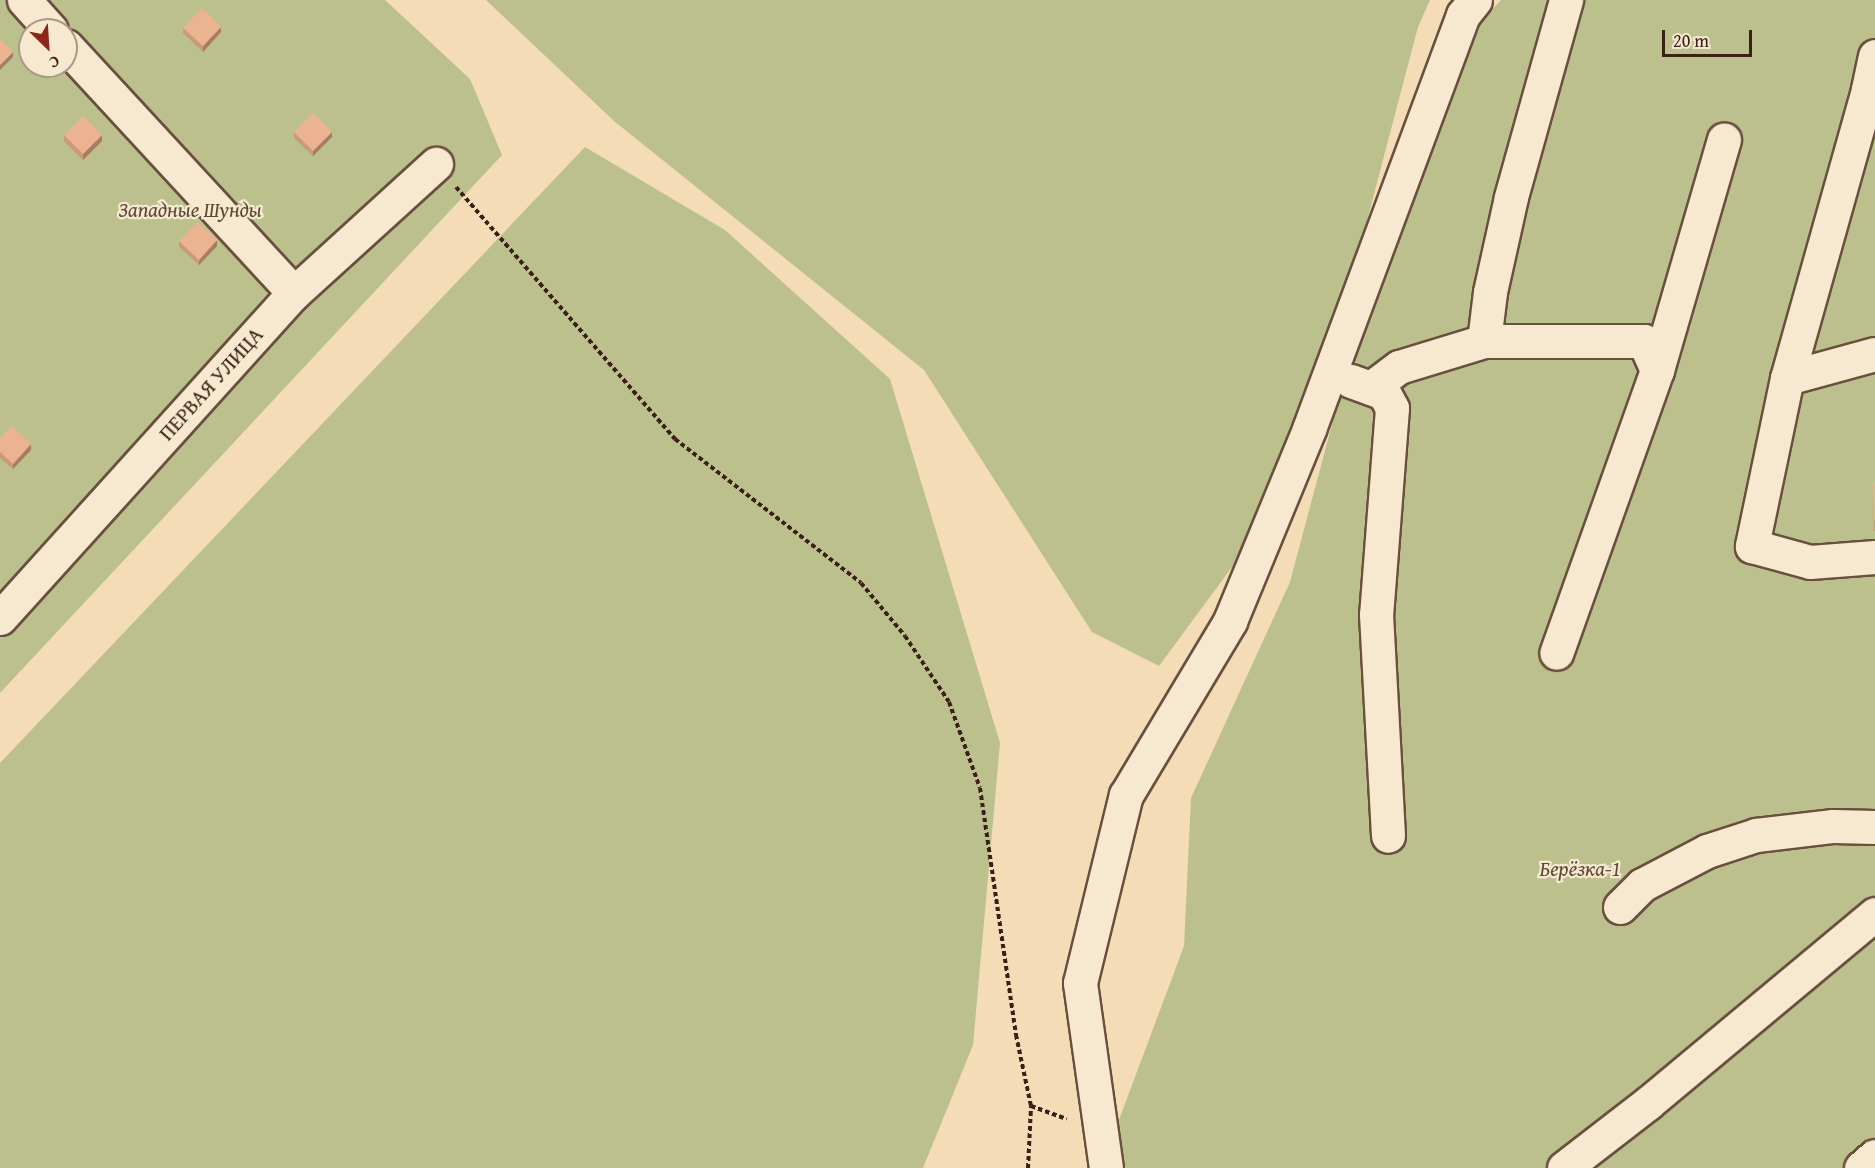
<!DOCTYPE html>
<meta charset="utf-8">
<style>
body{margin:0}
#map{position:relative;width:1875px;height:1168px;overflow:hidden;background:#f3dcb6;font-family:"Gentium Book Plus",serif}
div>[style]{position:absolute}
.green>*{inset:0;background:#bcc08d}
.path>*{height:4px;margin-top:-2px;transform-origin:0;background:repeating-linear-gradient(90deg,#3c2016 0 4.5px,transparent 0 7.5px)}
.roads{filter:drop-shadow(2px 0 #6a4f3e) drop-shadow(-2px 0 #6a4f3e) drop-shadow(0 2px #6a4f3e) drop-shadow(0 -2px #6a4f3e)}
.street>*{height:33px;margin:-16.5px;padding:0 16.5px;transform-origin:16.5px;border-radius:16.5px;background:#f7e8d0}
.wall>*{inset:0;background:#ca9a7b}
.shaded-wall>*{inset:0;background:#a47d64}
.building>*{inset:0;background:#ebb38f}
span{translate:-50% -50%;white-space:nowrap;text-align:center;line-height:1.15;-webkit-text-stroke:4.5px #f7e8d0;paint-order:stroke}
.park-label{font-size:21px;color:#5c4834;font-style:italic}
.street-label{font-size:21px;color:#3c2016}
.north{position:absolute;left:18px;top:18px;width:60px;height:60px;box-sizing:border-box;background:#f7e8d0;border:2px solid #ac9886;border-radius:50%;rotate:155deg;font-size:16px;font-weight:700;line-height:24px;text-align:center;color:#3c2016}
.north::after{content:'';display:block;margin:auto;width:21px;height:27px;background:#8f2418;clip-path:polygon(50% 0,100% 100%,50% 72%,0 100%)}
.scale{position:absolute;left:1662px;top:30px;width:90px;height:27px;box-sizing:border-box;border:3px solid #3c2016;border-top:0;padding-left:8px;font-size:18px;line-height:21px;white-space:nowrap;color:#3c2016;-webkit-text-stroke:4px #f7e8d0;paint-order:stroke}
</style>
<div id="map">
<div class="green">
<div style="clip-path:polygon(evenodd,0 0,385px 0,470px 79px,502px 155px,0 693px,0 0,30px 30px,66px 30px,66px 66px,30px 66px,30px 30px)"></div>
<div style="clip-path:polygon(486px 0,1430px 0,1418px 27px,1300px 475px,1159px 666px,1092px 632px,924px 370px,614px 121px)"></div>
<div style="clip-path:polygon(1501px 0,1875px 0,1875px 1168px,1101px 1168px,1184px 946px,1191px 798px,1290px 582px,1423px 83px)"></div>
<div style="clip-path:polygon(585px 147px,725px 230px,890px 379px,1000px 743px,973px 1045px,923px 1168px,0 1168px,0 763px)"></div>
</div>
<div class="path">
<div style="left:456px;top:187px;width:334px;rotate:49deg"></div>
<div style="left:675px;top:439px;width:235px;rotate:37.7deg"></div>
<div style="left:861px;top:583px;width:69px;rotate:50.3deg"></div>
<div style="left:905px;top:636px;width:79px;rotate:56.3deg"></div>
<div style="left:949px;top:702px;width:91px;rotate:70.2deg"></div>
<div style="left:980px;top:788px;width:250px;rotate:81.7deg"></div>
<div style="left:1016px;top:1035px;width:73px;rotate:78.1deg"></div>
<div style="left:1031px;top:1106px;width:38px;rotate:20deg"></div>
<div style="left:1028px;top:1168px;width:62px;rotate:-87.2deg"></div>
</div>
<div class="roads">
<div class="street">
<div style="left:24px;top:0;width:40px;rotate:48deg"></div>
<div style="left:66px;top:46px;width:336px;rotate:47.3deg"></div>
<div style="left:1875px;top:56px;width:35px;rotate:102deg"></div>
<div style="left:1868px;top:90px;width:299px;rotate:105.7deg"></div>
<div style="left:1787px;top:378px;width:172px;rotate:101.8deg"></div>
<div style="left:1752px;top:546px;width:60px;rotate:15.4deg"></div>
<div style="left:1810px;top:562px;width:65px;rotate:-4.4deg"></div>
<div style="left:1484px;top:341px;width:49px;rotate:-83deg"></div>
<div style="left:1490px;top:292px;width:97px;rotate:-77.5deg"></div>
<div style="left:1511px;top:197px;width:205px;rotate:-74.4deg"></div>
<div style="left:1657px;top:370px;width:240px;rotate:-73.8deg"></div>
<div style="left:1787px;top:378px;width:91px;rotate:-15.3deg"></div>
<div style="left:1351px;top:381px;width:35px;rotate:20deg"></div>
<div style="left:1384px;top:393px;width:17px;rotate:62deg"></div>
<div style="left:1392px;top:408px;width:207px;rotate:94.4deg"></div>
<div style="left:1376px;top:614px;width:222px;rotate:86.9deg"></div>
<div style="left:1371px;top:388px;width:35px;rotate:-37deg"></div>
<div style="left:1399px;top:367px;width:89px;rotate:-17deg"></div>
<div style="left:1484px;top:341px;width:160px"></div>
<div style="left:1644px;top:341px;width:32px;rotate:66deg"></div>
<div style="left:1657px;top:370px;width:300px;rotate:109.6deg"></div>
<div style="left:0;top:618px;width:438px;rotate:-47.9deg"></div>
<div style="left:294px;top:293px;width:192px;rotate:-42.3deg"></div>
<div style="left:1620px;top:907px;width:31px;rotate:-45deg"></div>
<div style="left:1642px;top:885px;width:73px;rotate:-27.6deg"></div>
<div style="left:1707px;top:851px;width:52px;rotate:-18.1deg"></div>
<div style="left:1756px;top:835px;width:78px;rotate:-6.7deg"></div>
<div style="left:1833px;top:826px;width:42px;rotate:1.4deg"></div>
<div style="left:1106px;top:1168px;width:187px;rotate:-98deg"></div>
<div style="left:1080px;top:983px;width:194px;rotate:-76.3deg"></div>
<div style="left:1126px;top:795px;width:203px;rotate:-59.1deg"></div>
<div style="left:1230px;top:621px;width:208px;rotate:-67.6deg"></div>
<div style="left:1309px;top:429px;width:442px;rotate:-69.6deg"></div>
<div style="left:1463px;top:15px;width:19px;rotate:-51deg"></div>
<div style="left:1564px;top:1168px;width:106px;rotate:-37.7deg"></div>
<div style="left:1648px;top:1103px;width:295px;rotate:-39.8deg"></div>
<div style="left:1861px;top:1168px;width:18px;rotate:-41deg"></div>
</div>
</div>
<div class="wall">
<div style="clip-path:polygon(183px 28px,221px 32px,203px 52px,183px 33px)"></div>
<div style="clip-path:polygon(294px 132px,332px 137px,313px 156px,294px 138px)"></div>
<div style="clip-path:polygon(64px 135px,102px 141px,83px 160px,64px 141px)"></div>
<div style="clip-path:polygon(179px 241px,217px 246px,199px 265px,179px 247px)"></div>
<div style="clip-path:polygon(0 438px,31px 450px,13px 469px,0 458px)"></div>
<div style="clip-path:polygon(1873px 482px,1875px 482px,1875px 531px,1874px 531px)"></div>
</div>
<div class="shaded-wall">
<div style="clip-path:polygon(221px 27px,221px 32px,203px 52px,203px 46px)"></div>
<div style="clip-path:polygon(13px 52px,13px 57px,0 70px,0 65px)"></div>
<div style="clip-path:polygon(332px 132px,332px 137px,313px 156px,313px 151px)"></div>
<div style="clip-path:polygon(102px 135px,102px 141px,83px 160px,83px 154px)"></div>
<div style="clip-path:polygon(217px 240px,217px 246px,199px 265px,199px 260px)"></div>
<div style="clip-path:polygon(31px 444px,31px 450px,13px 469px,13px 464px)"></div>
</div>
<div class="building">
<div style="clip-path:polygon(202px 8px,221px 27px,203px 46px,183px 28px)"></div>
<div style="clip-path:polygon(0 39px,13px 52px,0 65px)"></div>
<div style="clip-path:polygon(313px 113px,332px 132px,313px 151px,294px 132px)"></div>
<div style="clip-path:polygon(83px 116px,102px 135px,83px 154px,64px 135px)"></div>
<div style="clip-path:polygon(197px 222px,217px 240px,199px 260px,179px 241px)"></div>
<div style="clip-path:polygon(11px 426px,31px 444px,13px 464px,0 452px,0 438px)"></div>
<div style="clip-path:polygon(1873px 482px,1875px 482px,1875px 520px,1874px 520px)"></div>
</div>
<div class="park-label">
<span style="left:190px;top:210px">Западные Шунды</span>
<span style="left:1580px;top:869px">Берёзка-1</span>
</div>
<div class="street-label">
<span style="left:211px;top:384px;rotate:-48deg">ПЕРВАЯ УЛИЦА</span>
</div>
<div class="north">С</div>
<div class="scale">20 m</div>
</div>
